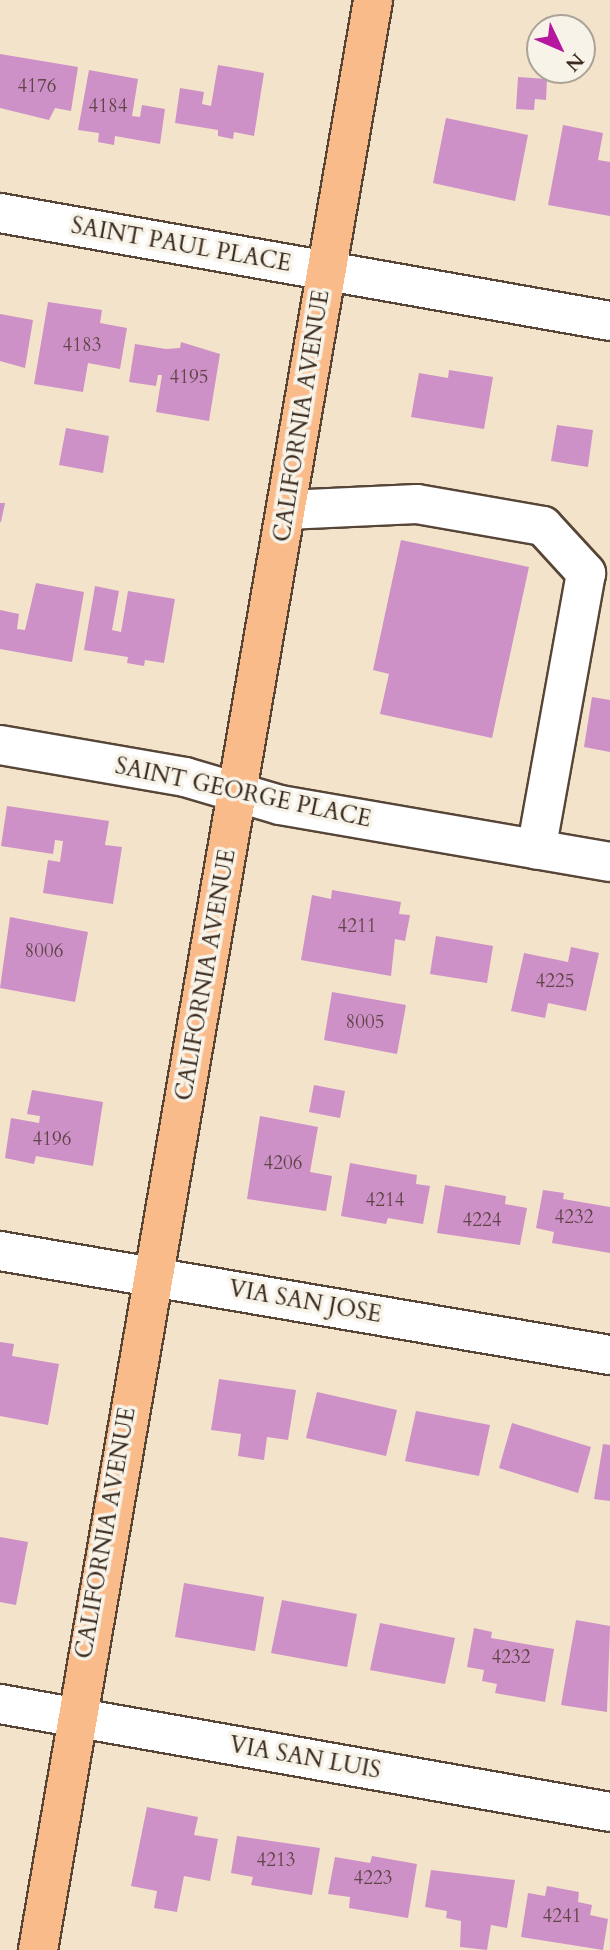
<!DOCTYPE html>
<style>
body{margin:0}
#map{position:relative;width:610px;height:1950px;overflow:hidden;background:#f3e3ca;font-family:Cardo,serif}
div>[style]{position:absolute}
.building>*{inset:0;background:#cd91c7}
.roads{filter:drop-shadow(2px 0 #574638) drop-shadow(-2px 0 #574638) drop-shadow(0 2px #574638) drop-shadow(0 -2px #574638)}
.minor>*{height:38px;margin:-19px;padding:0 19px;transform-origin:19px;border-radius:19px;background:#fff}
.major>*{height:38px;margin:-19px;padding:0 19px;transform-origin:19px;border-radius:19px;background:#fabb8b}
span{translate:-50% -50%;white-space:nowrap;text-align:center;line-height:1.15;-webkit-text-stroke:7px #f7f3e8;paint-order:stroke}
.number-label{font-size:19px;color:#604448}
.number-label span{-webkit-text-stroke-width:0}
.street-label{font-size:23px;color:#3b2a1e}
.north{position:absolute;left:526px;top:14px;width:70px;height:70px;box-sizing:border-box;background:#f7f3e8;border:2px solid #aca397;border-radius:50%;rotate:134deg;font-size:19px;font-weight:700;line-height:28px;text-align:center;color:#3b2a1e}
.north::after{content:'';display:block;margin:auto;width:24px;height:32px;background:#b5179e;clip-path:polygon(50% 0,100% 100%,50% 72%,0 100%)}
</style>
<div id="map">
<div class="building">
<div style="clip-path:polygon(0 54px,78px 67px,71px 111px,55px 108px,49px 120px,0 108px)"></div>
<div style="clip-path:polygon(218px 65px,264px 73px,254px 136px,234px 132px,233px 139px,218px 136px,218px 130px,175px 123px,180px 88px,204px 92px,202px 104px,211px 106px)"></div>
<div style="clip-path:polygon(89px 70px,138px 79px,132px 116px,140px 117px,142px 105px,165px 109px,160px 144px,115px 136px,114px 145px,98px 142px,99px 133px,78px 130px)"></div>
<div style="clip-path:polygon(518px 77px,547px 79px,546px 100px,535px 99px,534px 110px,516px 109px)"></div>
<div style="clip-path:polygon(446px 118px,528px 135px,515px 201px,433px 183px)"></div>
<div style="clip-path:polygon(563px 125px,603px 133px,598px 160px,610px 162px,610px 216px,548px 205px)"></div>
<div style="clip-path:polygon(48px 302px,102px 310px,100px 323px,127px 328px,120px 369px,88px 363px,83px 392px,34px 384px)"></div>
<div style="clip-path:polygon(0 314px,33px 320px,25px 368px,0 361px)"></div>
<div style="clip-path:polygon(181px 342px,220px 354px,209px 421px,156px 412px,162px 375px,158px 375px,156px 386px,129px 382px,135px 344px,166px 349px,180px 348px)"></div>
<div style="clip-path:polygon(449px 370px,493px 377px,484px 429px,411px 417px,419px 373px,448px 378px)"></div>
<div style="clip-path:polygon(557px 425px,593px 430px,588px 467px,551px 461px)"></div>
<div style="clip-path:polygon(66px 428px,109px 436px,103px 473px,59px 465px)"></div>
<div style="clip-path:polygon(0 503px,5px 503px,1px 522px,0 522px)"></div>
<div style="clip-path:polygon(401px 540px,529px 567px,492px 738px,380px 714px,389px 674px,373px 670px)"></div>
<div style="clip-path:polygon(36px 583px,84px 592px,72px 662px,0 649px,0 610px,19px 614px,17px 629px,25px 630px)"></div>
<div style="clip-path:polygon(95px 586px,119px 591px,112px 630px,121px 632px,128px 591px,175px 599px,164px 663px,145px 660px,144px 666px,127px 663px,128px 657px,84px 650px)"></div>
<div style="clip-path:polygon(592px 697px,610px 700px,610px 752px,584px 747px)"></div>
<div style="clip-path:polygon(7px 806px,109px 821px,105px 845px,122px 847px,113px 904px,43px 893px,48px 860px,60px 862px,63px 841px,55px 840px,53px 854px,1px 846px)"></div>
<div style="clip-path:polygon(332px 890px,401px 902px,399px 914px,410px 915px,405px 941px,395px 939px,391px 976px,301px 960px,312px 895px,331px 899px)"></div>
<div style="clip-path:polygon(10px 917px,88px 932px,75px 1002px,0 988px)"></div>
<div style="clip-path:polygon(436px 936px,493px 946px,487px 983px,430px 974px)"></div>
<div style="clip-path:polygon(571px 947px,599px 953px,586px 1011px,548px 1003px,545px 1018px,511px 1011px,524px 953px,568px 962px)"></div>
<div style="clip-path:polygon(332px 992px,406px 1005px,397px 1054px,324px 1040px)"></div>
<div style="clip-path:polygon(314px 1085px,345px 1091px,340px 1118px,309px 1112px)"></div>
<div style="clip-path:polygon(32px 1090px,103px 1102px,93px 1166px,36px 1156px,34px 1164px,5px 1158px,11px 1118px,39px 1123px,40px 1116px,27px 1114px)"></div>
<div style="clip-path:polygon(260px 1116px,318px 1127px,310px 1172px,332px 1176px,326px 1211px,247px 1199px)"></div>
<div style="clip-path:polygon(350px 1163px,417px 1175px,416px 1184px,430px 1186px,423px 1224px,388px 1218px,386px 1224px,341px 1216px)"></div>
<div style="clip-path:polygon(445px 1185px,506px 1196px,505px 1204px,527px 1208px,520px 1245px,437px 1233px)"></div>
<div style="clip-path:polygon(543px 1190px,564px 1193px,563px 1199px,610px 1207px,610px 1253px,552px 1243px,554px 1232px,536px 1228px)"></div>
<div style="clip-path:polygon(0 1342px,14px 1344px,12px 1356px,59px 1364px,48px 1425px,0 1416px)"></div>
<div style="clip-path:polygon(219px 1379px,296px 1390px,288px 1440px,267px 1437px,264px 1460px,238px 1456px,241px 1434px,211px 1430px)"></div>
<div style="clip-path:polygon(317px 1392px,397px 1410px,386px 1456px,306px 1438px)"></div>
<div style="clip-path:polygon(416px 1411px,490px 1425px,479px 1476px,405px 1461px)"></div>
<div style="clip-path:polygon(512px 1423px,591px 1447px,578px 1493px,499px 1468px)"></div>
<div style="clip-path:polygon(603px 1444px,610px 1445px,610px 1501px,594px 1499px)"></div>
<div style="clip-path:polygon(0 1537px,28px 1542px,16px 1605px,0 1602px)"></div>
<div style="clip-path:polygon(184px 1583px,264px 1597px,255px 1651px,175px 1637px)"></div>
<div style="clip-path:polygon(282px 1600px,357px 1614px,347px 1667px,271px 1653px)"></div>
<div style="clip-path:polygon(576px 1620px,610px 1626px,607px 1712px,561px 1705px)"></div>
<div style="clip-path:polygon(380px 1623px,455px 1638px,445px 1684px,370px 1670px)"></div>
<div style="clip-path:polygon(474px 1628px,492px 1632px,491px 1638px,554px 1649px,545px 1702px,495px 1693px,497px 1684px,482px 1681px,484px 1670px,467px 1667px)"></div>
<div style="clip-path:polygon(147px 1807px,198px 1817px,194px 1835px,218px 1839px,210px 1881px,184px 1876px,177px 1912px,154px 1908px,157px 1891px,131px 1886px)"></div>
<div style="clip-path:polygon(237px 1836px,320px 1848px,312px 1895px,251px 1885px,253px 1877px,231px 1873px)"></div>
<div style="clip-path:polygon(372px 1856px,417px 1864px,408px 1918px,349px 1908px,350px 1897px,328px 1894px,335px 1857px,370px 1863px)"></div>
<div style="clip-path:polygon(431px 1870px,515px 1880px,507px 1928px,491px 1925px,487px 1950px,460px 1947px,461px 1921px,446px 1918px,447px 1911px,425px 1907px)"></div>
<div style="clip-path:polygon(547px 1886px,579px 1892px,578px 1902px,592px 1905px,590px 1915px,608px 1919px,603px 1950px,521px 1937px,528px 1893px,545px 1896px)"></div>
</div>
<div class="roads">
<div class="minor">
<div style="left:0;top:213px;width:619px;rotate:10.04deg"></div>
<div style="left:286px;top:510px;width:131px;rotate:-2.6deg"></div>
<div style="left:417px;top:504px;width:128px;rotate:9.9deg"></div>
<div style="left:543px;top:526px;width:64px;rotate:47.5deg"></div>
<div style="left:586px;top:573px;width:281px;rotate:100.2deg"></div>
<div style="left:0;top:745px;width:188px;rotate:9.8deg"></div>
<div style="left:185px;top:777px;width:99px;rotate:16.4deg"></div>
<div style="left:280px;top:805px;width:335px;rotate:9.8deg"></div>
<div style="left:0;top:1251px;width:619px;rotate:9.68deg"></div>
<div style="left:0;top:1704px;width:619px;rotate:10.04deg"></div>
</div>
<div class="major">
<div style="left:38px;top:1950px;width:1979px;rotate:-80.25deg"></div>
</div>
</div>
<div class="number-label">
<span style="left:37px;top:87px">4176</span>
<span style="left:108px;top:107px">4184</span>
<span style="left:82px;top:346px">4183</span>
<span style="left:189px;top:378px">4195</span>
<span style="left:357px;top:927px">4211</span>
<span style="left:44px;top:952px">8006</span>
<span style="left:555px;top:982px">4225</span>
<span style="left:365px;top:1023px">8005</span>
<span style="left:52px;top:1140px">4196</span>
<span style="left:283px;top:1164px">4206</span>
<span style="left:385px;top:1201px">4214</span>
<span style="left:574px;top:1218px">4232</span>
<span style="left:482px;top:1221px">4224</span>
<span style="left:511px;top:1658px">4232</span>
<span style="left:276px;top:1861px">4213</span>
<span style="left:373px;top:1879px">4223</span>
<span style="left:562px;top:1917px">4241</span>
</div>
<div class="street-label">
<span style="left:181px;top:245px;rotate:10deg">SAINT PAUL PLACE</span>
<span style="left:302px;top:416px;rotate:-81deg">CALIFORNIA AVENUE</span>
<span style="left:243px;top:793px;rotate:12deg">SAINT GEORGE PLACE</span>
<span style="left:206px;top:975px;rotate:-80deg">CALIFORNIA AVENUE</span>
<span style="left:305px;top:1302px;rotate:10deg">VIA SAN JOSE</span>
<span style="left:106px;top:1533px;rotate:-80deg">CALIFORNIA AVENUE</span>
<span style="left:305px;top:1758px;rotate:10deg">VIA SAN LUIS</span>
</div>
<div class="north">N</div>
</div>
